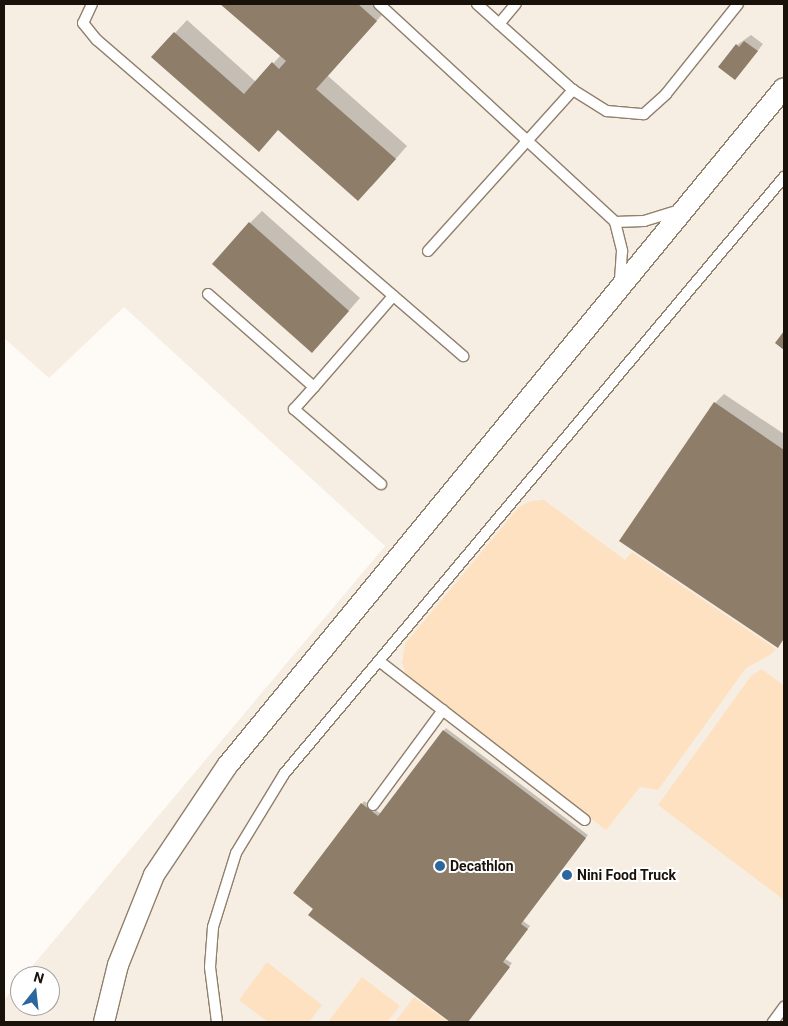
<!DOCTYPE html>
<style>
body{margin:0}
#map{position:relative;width:788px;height:1026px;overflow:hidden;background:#fefaf6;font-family:Roboto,sans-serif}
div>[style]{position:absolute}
.built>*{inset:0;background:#f7eee3}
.green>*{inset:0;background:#fde1c0}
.shadow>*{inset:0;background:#0003}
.building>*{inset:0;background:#8d7d69}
.roads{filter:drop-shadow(1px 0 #907f6b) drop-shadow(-1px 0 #907f6b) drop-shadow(0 1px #907f6b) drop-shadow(0 -1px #907f6b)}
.lane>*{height:10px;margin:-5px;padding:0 5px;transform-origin:5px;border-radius:5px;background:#fff}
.street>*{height:20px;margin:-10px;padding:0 10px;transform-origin:10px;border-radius:10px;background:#fff}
.dots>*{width:14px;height:14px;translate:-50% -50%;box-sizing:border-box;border:2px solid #fff;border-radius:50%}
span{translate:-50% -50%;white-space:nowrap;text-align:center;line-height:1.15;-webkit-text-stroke:4px #fff;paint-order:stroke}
.poi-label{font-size:14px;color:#19120b;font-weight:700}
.left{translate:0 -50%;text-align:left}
.frame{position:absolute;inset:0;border:5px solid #19120b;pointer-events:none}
.north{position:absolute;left:10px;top:966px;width:50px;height:50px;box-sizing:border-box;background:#fff;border:1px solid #a3a09d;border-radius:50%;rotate:16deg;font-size:14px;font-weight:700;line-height:20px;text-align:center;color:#19120b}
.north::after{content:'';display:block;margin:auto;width:18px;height:22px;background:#2b669e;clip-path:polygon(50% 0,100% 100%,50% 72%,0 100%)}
</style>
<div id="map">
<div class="built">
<div style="clip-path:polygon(4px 4px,784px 4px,784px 1022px,4px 1022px,4px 1000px,20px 981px,20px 1006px,50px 1006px,50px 976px,24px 976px,385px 546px,124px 307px,49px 378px,4px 338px)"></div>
</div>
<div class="green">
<div style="clip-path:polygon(544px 500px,625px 560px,632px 552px,776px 649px,770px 655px,746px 668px,658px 790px,640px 787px,606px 830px,408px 679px,402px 663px,405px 644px,519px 507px,531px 501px)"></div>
<div style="clip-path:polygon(762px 669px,784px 686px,784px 900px,658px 805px,751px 676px)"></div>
<div style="clip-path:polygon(267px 962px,322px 1005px,309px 1022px,268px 1022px,239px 1000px)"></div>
<div style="clip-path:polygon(362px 977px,400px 1006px,387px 1022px,328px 1022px)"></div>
<div style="clip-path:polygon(414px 997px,448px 1022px,395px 1022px)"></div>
</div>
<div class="shadow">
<div style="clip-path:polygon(222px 4px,384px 4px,388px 8px,328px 76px,407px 146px,371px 187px,279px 129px,153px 57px,187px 20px,256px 82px,281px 55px)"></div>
<div style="clip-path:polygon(751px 35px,763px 44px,741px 72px,737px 45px)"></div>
<div style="clip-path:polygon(262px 211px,360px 298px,324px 339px,250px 223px)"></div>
<div style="clip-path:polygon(724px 394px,784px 434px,784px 640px,777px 646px,715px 403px)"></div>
<div style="clip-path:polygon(446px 728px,588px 835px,523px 921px,530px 926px,505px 959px,512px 963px,467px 1022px,452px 1022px,310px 915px,362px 804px,364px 801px,381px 814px)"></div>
</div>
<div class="building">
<div style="clip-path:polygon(220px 4px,358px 4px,377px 21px,316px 89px,396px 159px,358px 201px,278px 130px,259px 152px,151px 57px,174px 32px,244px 94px,272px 62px,279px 69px,286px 61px)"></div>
<div style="clip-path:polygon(744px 41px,758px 51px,735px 80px,718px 67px,736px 44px,739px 47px)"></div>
<div style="clip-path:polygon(249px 222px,349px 311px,312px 353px,212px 264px)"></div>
<div style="clip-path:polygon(784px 331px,784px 350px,775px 343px)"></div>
<div style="clip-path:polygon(714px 402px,784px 450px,784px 638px,778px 648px,619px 541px)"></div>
<div style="clip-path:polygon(443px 730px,586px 838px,521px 924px,528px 929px,503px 962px,510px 967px,468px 1022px,450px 1022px,308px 915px,313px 909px,293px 893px,361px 803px,378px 816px)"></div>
</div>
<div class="roads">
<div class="lane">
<div style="left:92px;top:4px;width:21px;rotate:115deg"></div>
<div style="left:83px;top:23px;width:22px;rotate:51deg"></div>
<div style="left:97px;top:40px;width:484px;rotate:40.8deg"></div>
<div style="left:379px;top:4px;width:321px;rotate:42.7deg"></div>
<div style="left:615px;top:222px;width:30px;rotate:76deg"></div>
<div style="left:622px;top:251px;width:31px;rotate:94deg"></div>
<div style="left:477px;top:4px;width:129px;rotate:41.9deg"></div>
<div style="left:573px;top:90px;width:40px;rotate:32deg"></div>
<div style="left:607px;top:111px;width:37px;rotate:5deg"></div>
<div style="left:644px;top:114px;width:30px;rotate:-42deg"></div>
<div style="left:666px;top:94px;width:115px;rotate:-51.3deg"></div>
<div style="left:499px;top:24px;width:26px;rotate:-50deg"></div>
<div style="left:615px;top:222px;width:29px;rotate:-2deg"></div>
<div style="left:644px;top:221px;width:38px;rotate:-17deg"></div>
<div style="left:428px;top:251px;width:217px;rotate:-48deg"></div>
<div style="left:208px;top:294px;width:141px;rotate:41.3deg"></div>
<div style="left:314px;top:387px;width:121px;rotate:-49deg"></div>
<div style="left:314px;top:387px;width:30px;rotate:132deg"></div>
<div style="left:294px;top:409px;width:115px;rotate:40.8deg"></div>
<div style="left:379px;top:661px;width:260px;rotate:37.7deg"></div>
<div style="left:373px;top:805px;width:118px;rotate:-53.6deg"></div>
<div style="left:217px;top:1022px;width:55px;rotate:-97.3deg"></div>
<div style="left:210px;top:967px;width:40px;rotate:-85.7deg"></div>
<div style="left:213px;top:927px;width:77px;rotate:-72.7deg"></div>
<div style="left:236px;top:853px;width:92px;rotate:-58.7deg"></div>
<div style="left:284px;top:774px;width:779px;rotate:-50.05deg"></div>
<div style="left:773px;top:1022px;width:19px;rotate:-54deg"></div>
</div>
<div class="street">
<div style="left:104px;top:1022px;width:59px;rotate:-76.2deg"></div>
<div style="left:118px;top:965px;width:97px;rotate:-68.2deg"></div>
<div style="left:154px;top:875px;width:131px;rotate:-56.2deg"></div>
<div style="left:227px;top:766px;width:877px;rotate:-50.6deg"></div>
</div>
</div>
<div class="dots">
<div style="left:440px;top:866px;background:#2b669e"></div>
<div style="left:567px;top:875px;background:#2b669e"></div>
</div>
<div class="poi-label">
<span class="left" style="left:450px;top:866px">Decathlon</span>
<span class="left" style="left:577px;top:875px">Nini Food Truck</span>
</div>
<div class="frame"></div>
<div class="north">N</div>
</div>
